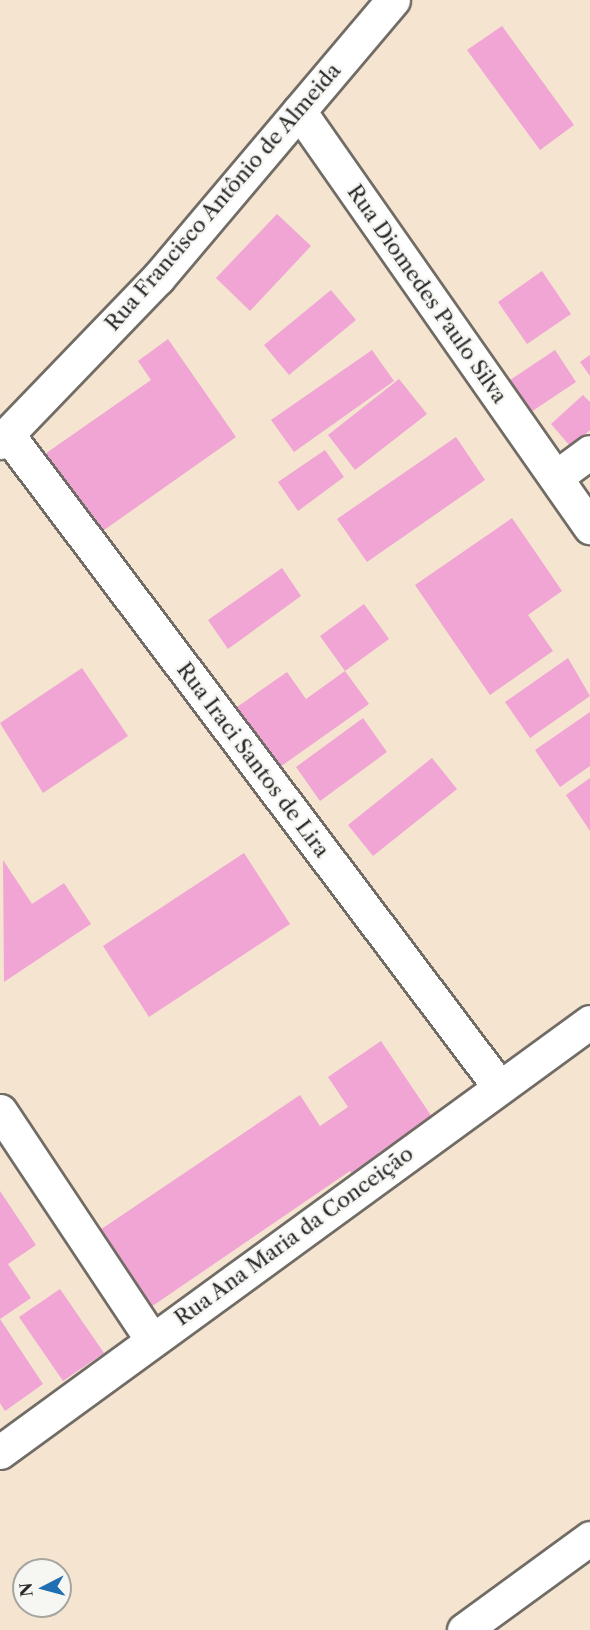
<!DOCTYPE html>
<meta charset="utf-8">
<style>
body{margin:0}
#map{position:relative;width:590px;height:1630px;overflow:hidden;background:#f4e4d0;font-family:"Libre Caslon Text",serif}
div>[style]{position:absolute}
.building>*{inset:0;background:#f0a5d5}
.roads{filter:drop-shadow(2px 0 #716c65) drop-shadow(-2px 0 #716c65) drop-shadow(0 2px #716c65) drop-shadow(0 -2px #716c65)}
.minor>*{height:33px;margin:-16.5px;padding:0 16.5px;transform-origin:16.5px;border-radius:16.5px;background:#fff}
.tertiary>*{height:33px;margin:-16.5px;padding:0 16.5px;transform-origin:16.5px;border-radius:16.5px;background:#fff}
span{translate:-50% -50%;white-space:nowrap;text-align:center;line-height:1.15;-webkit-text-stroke:4.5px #f6f6f2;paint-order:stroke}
.street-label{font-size:21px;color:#2b2b2b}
.north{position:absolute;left:12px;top:1558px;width:60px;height:60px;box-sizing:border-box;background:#f6f6f2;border:2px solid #a5a5a2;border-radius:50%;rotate:264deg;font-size:16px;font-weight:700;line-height:24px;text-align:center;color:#2b2b2b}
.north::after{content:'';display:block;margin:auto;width:21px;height:27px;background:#1f6fb2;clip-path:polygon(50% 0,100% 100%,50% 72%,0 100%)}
</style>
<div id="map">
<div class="building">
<div style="clip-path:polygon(502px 26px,574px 125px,540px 150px,467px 50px)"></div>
<div style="clip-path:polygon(277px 214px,311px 246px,250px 311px,216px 278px)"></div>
<div style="clip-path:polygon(542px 271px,571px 314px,527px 344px,498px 302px)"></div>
<div style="clip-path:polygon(331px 290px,356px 320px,289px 375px,264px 345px)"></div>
<div style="clip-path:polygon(168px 339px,236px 437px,97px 535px,42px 456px,151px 380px,138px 361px)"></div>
<div style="clip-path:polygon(372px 350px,394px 381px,294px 452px,271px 420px)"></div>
<div style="clip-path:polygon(555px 350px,576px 382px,531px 412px,510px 380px)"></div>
<div style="clip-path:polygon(590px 355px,590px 376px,580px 362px)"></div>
<div style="clip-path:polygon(399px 379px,427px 414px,355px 470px,328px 435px)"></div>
<div style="clip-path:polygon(583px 395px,590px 402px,590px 430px,571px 447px,551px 424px)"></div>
<div style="clip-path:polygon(456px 437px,485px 480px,367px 562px,337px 519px)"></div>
<div style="clip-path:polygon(325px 450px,344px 477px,298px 511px,278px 482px)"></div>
<div style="clip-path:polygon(512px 518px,562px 591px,528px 615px,553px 651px,490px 695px,415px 585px)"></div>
<div style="clip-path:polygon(282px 568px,301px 596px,228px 649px,208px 620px)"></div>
<div style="clip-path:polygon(364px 604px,389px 639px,345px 671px,320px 636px)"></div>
<div style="clip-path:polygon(568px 658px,590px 696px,530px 738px,505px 702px)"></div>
<div style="clip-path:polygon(82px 668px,128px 736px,43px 793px,0 723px)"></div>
<div style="clip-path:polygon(345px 671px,369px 704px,280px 767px,237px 707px,287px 672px,306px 699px)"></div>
<div style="clip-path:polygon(590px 712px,590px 766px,560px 787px,535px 750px)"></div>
<div style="clip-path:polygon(363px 718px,387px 752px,320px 801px,296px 767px)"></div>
<div style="clip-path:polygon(432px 758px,457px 789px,373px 856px,348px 825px)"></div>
<div style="clip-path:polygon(590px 778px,590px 831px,566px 795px)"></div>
<div style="clip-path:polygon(244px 853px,290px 924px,149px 1017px,103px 946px)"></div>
<div style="clip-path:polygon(3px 860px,32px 904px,64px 883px,91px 924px,4px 982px)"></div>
<div style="clip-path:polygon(381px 1041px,432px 1117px,378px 1153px,383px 1159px,355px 1178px,350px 1171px,148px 1309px,97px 1232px,300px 1095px,320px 1126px,348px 1107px,328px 1077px)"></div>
<div style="clip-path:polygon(0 1191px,36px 1245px,8px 1264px,31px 1298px,0 1319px)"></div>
<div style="clip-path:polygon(60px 1289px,104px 1353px,63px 1381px,19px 1317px)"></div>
<div style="clip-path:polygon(0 1319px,43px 1384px,5px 1411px,0 1403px)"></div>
</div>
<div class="roads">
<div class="minor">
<div style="left:299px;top:111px;width:508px;rotate:55.03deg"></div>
<div style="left:8px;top:435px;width:814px;rotate:52.99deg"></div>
<div style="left:556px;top:477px;width:42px;rotate:-36.3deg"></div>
<div style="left:0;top:1111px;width:275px;rotate:56.4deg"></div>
<div style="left:0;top:1452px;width:730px;rotate:-36.09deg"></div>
<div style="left:464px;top:1630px;width:156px;rotate:-36.1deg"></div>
</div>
<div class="tertiary">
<div style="left:0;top:442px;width:228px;rotate:-46.1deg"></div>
<div style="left:158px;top:278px;width:364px;rotate:-49.8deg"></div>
</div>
</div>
<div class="street-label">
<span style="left:223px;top:197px;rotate:-49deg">Rua Francisco Antônio de Almeida</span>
<span style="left:427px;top:294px;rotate:55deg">Rua Diomedes Paulo Silva</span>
<span style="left:253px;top:760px;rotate:53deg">Rua Iraci Santos de Lira</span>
<span style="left:294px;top:1236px;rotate:-36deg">Rua Ana Maria da Conceição</span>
</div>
<div class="north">N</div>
</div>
